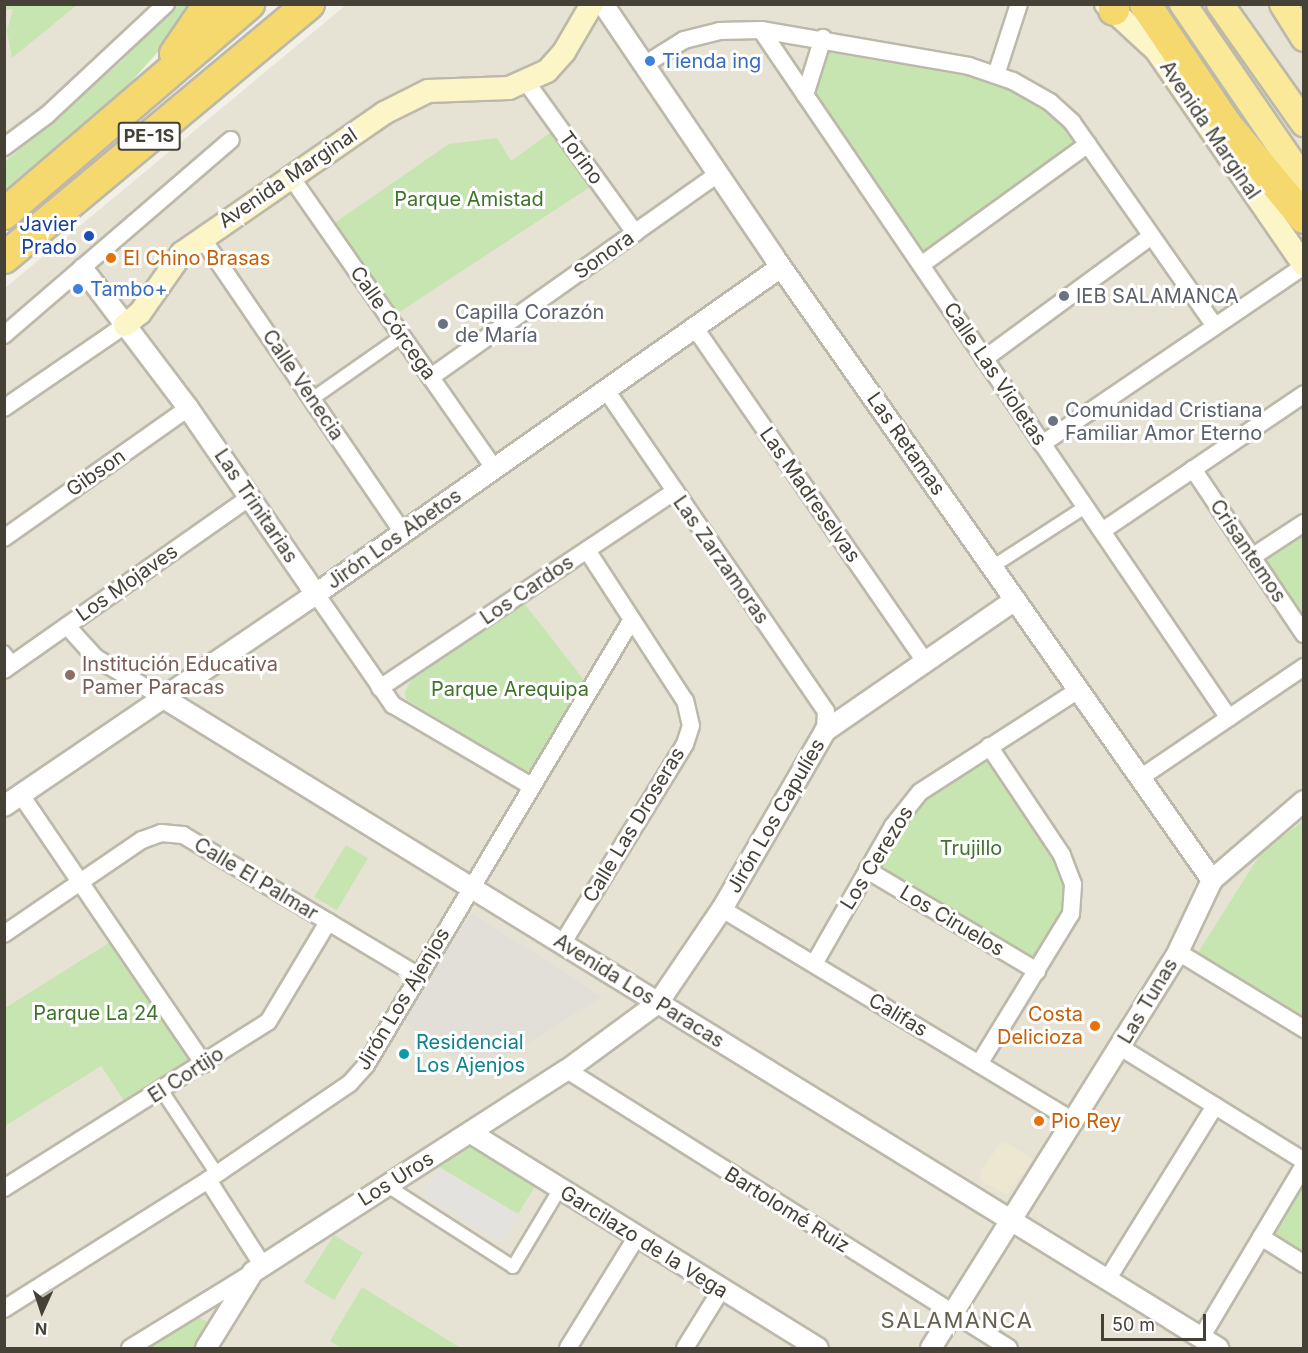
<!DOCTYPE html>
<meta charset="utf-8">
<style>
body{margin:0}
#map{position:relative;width:1308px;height:1353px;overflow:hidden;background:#f2f0e7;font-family:Inter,sans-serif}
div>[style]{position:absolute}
.residential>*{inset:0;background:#e6e3d5}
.industrial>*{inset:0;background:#e2dfd8}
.education>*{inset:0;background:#ebe7d1}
.green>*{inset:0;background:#c7e5b1}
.parking>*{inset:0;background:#e4e2de}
.roads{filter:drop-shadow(2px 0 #bdb9aa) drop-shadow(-2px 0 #bdb9aa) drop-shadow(0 2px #bdb9aa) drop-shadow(0 -2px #bdb9aa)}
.pedestrian>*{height:12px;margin:-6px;padding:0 6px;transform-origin:6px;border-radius:6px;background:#fff}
.minor>*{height:16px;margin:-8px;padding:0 8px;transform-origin:8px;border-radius:8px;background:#fff}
.tertiary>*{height:20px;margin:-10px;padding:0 10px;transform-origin:10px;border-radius:10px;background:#fff}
.secondary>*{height:22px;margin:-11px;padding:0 11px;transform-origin:11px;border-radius:11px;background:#fcf5c7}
.primary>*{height:26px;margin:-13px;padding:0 13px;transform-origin:13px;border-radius:13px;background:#f9e999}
.motorway>*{height:30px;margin:-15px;padding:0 15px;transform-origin:15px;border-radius:15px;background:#f6d96e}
.dots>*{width:16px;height:16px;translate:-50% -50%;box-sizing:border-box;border:3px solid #fff;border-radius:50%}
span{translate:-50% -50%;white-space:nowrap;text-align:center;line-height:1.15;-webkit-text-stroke:6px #fff;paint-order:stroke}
.shield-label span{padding:2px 4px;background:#fff;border:2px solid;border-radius:4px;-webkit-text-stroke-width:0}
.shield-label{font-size:18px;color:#454136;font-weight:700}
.shop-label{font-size:20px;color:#366cbe}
.left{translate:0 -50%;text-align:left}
.street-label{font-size:20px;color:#454136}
.park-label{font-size:20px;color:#3f732c}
.transit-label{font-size:20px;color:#164399}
.right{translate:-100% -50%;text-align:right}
.food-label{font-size:20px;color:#c56008}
.worship-label{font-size:20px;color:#5b616d}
.education-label{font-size:20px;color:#785e54}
.culture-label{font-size:20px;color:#0d838f}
.quarter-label{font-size:22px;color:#67604e;letter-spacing:1.5px}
.frame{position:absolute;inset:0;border:6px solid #454136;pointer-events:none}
.north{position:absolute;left:12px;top:1281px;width:60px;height:60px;-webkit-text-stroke:4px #fff;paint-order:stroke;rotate:183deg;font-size:16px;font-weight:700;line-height:24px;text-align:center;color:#454136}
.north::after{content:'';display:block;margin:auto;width:21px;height:27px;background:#454136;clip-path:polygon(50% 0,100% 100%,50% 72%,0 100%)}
.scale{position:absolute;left:1101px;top:1314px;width:105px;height:27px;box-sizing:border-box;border:3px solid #454136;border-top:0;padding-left:8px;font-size:18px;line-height:21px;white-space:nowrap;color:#454136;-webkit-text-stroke:4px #fff;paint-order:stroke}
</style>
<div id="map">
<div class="residential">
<div style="clip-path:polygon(5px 5px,188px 5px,5px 179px)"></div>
<div style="clip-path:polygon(346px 5px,1303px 5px,1303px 1348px,5px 1348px,5px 288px)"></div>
</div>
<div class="industrial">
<div style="clip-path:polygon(472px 913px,602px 997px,475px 1076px,398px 1016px)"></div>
</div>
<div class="education">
<div style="clip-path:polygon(1002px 1141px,1033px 1159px,1007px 1195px,980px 1180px,981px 1171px)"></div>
</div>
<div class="green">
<div style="clip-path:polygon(4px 5px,5px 4px,77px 5px,12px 58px,7px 31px,13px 9px,5px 10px)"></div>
<div style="clip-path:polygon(175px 5px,200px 5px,121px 93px,5px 195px,5px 162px,121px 62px)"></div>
<div style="clip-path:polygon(830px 48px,965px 73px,1019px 93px,1060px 123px,1076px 141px,923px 251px,814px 96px)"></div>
<div style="clip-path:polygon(554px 130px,593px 185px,395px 315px,330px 226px,449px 144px,497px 138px,511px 161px)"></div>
<div style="clip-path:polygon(1303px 527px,1303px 625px,1257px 557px)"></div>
<div style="clip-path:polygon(524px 603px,587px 684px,532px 771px,522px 771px,406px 699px,405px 692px,412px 678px)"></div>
<div style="clip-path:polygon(987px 755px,1057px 860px,1067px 886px,1066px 913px,1035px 963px,877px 868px,925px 796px)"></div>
<div style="clip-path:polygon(1303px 821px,1303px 1021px,1197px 954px,1261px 853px)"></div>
<div style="clip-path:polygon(346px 845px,368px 858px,337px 910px,314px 897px)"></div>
<div style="clip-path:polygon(112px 941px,192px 1063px,127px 1105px,101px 1066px,5px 1126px,5px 1008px)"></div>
<div style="clip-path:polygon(466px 1145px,474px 1145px,538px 1182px,518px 1214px,436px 1165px)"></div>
<div style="clip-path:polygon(1303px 1185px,1303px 1253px,1273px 1234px)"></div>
<div style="clip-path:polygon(334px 1235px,363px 1253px,334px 1300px,304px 1282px)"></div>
<div style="clip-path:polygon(362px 1287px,459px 1347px,458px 1348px,341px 1348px,330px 1341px)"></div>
<div style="clip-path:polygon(195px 1316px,210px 1323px,199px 1348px,143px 1348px)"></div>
</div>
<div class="parking">
<div style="clip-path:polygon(441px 1169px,519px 1216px,502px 1242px,425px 1197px,428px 1184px)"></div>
</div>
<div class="roads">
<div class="pedestrian">
<div style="left:312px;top:399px;width:110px;rotate:-35deg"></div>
<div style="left:992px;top:567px;width:111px;rotate:-32.8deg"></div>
<div style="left:4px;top:652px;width:15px;rotate:53deg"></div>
<div style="left:162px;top:1091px;width:100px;rotate:56.5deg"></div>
<div style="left:386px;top:1185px;width:151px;rotate:32.8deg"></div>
<div style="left:513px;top:1267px;width:90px;rotate:-59.1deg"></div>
</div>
<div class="minor">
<div style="left:761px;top:30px;width:832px;rotate:55.78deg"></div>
<div style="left:644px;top:65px;width:47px;rotate:-32deg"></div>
<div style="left:684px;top:40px;width:36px;rotate:-14deg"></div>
<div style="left:719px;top:31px;width:42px;rotate:-1.4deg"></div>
<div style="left:761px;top:30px;width:211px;rotate:9.8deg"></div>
<div style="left:969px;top:66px;width:46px;rotate:18.8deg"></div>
<div style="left:1013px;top:81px;width:43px;rotate:29.6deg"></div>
<div style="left:1050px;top:102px;width:30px;rotate:42deg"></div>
<div style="left:1072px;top:122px;width:249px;rotate:55deg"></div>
<div style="left:996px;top:75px;width:75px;rotate:-72.1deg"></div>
<div style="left:527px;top:83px;width:185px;rotate:54.2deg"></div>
<div style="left:805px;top:95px;width:60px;rotate:-72.5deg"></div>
<div style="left:4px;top:147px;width:54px;rotate:-36.7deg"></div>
<div style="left:47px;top:115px;width:163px;rotate:-43deg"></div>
<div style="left:291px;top:177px;width:356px;rotate:55.1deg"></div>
<div style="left:202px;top:238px;width:357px;rotate:55.7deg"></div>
<div style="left:921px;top:265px;width:206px;rotate:-35.9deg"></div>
<div style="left:695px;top:328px;width:405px;rotate:55.4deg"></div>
<div style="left:4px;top:335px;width:299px;rotate:-40.7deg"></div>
<div style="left:984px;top:359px;width:205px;rotate:-36.3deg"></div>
<div style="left:431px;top:377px;width:352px;rotate:-35.3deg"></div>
<div style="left:606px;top:390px;width:389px;rotate:55.6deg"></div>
<div style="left:826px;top:711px;width:20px;rotate:93deg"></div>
<div style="left:4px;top:408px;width:147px;rotate:-34.4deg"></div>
<div style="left:1042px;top:444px;width:317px;rotate:-34.2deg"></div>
<div style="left:1193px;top:469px;width:199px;rotate:56.1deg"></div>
<div style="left:1102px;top:531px;width:244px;rotate:-34.1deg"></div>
<div style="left:4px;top:538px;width:225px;rotate:-35.2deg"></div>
<div style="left:1252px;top:557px;width:62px;rotate:-33.2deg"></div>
<div style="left:316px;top:594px;width:135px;rotate:55.3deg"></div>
<div style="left:393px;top:705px;width:160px;rotate:30.4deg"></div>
<div style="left:67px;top:626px;width:43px;rotate:47.8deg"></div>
<div style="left:96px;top:658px;width:77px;rotate:30.6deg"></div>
<div style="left:4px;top:670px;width:301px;rotate:-35.1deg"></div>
<div style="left:380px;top:688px;width:353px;rotate:-33.7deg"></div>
<div style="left:1140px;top:778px;width:198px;rotate:-34.1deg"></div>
<div style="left:21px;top:795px;width:325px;rotate:55.8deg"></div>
<div style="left:867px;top:870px;width:198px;rotate:30.7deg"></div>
<div style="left:722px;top:909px;width:412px;rotate:31.1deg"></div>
<div style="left:4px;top:934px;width:167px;rotate:-34.3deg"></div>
<div style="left:142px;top:840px;width:20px;rotate:-20deg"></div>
<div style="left:161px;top:833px;width:22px;rotate:5deg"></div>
<div style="left:183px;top:835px;width:273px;rotate:30.9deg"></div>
<div style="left:562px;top:944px;width:235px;rotate:-58.4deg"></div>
<div style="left:685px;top:744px;width:19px;rotate:-72deg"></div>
<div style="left:691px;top:726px;width:26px;rotate:-103deg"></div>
<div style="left:685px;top:701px;width:180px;rotate:-123deg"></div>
<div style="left:1178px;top:952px;width:148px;rotate:31.4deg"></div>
<div style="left:814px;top:964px;width:159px;rotate:-60.2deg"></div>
<div style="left:893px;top:826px;width:43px;rotate:-51.5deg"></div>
<div style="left:920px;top:792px;width:188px;rotate:-32.8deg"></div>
<div style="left:1120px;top:1047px;width:216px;rotate:31.8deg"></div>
<div style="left:979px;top:1064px;width:176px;rotate:-58.5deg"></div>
<div style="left:1071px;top:914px;width:30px;rotate:-86deg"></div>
<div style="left:1073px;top:884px;width:31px;rotate:-111deg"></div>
<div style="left:1062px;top:855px;width:131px;rotate:-123.8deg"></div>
<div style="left:567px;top:1070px;width:522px;rotate:32.17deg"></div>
<div style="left:208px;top:1180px;width:102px;rotate:57.4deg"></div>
<div style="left:4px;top:1188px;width:312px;rotate:-32.2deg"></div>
<div style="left:268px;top:1022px;width:117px;rotate:-59deg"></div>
<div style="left:1261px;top:1237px;width:51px;rotate:32.1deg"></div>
<div style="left:1107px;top:1280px;width:205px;rotate:-58.2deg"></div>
<div style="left:4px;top:1309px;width:241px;rotate:-32.3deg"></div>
<div style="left:208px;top:1180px;width:172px;rotate:-34.3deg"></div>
<div style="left:350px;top:1083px;width:24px;rotate:-48deg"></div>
<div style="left:366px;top:1065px;width:517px;rotate:-59.17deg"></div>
<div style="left:1201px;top:1338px;width:201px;rotate:-59.2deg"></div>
<div style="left:130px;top:1348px;width:143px;rotate:-31.6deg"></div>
<div style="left:568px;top:1348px;width:129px;rotate:-58.3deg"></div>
<div style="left:685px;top:1348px;width:68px;rotate:-58.2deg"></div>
</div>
<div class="tertiary">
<div style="left:603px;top:4px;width:305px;rotate:55.9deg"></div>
<div style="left:774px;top:257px;width:762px;rotate:54.89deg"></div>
<div style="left:83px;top:269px;width:174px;rotate:52.9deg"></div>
<div style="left:188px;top:408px;width:226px;rotate:55.5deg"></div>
<div style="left:162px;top:697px;width:1241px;rotate:31.65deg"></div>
<div style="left:4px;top:806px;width:377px;rotate:-34.2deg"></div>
<div style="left:316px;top:594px;width:568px;rotate:-35.12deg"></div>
<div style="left:471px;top:1133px;width:408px;rotate:31.8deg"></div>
<div style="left:206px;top:1348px;width:89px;rotate:-58.3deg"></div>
<div style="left:253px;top:1272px;width:373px;rotate:-32.8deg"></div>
<div style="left:567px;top:1070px;width:113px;rotate:-36.4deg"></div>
<div style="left:658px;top:1003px;width:114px;rotate:-55.8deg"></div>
<div style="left:722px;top:909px;width:206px;rotate:-59.9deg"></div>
<div style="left:825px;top:731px;width:231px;rotate:-34.6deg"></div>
<div style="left:931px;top:1348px;width:467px;rotate:-58deg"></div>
<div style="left:1178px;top:952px;width:80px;rotate:-64.7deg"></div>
<div style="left:1212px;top:880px;width:121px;rotate:-40.7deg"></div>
</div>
<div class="secondary">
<div style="left:1106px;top:4px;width:68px;rotate:42.6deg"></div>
<div style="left:1156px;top:50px;width:261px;rotate:55.5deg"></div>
<div style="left:125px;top:325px;width:19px;rotate:-39deg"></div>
<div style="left:140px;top:313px;width:73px;rotate:-55deg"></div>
<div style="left:182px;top:253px;width:246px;rotate:-34.7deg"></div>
<div style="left:384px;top:113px;width:49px;rotate:-26.6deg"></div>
<div style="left:428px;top:91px;width:81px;rotate:-2.1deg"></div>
<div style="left:509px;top:88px;width:42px;rotate:-24.1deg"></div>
<div style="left:547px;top:71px;width:25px;rotate:-48deg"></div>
<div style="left:564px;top:52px;width:56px;rotate:-59.7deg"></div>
</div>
<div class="primary">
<div style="left:1183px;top:4px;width:214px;rotate:55.6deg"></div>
<div style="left:1220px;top:4px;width:146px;rotate:54.8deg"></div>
<div style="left:1283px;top:4px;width:40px;rotate:58deg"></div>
</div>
<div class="motorway">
<div style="left:1145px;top:4px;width:145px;rotate:56deg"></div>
<div style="left:1226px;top:124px;width:122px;rotate:50.3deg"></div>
<div style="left:1114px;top:10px;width:6px;rotate:-90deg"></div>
<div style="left:175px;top:54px;width:60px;rotate:-55.8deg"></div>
<div style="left:4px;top:214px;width:323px;rotate:-40.6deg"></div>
<div style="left:4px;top:258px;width:397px;rotate:-39.8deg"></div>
</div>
</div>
<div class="dots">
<div style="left:650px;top:61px;background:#3f7fe0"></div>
<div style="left:89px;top:236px;background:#1a4fb4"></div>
<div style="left:111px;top:258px;background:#e8710a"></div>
<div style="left:78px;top:289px;background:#3f7fe0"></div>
<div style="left:1064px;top:296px;background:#6b7280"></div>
<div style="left:443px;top:324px;background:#6b7280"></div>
<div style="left:1053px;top:421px;background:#6b7280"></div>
<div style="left:70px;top:675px;background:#8d6e63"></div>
<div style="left:1095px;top:1026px;background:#e8710a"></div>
<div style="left:404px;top:1054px;background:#0f9aa8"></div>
<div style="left:1039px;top:1121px;background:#e8710a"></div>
</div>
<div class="shield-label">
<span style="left:149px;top:136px">PE-1S</span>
</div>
<div class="shop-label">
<span class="left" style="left:662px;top:61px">Tienda ing</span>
<span class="left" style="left:90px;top:289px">Tambo+</span>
</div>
<div class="street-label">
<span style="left:1210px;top:130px;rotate:56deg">Avenida Marginal</span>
<span style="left:581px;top:158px;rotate:54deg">Torino</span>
<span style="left:288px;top:178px;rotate:-34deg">Avenida Marginal</span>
<span style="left:604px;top:255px;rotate:-35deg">Sonora</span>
<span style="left:393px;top:323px;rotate:55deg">Calle Córcega</span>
<span style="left:995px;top:374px;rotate:56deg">Calle Las Violetas</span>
<span style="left:303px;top:385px;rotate:56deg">Calle Venecia</span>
<span style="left:906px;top:444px;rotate:55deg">Las Retamas</span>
<span style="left:96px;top:473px;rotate:-35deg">Gibson</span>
<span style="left:810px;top:495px;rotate:55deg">Las Madreselvas</span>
<span style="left:256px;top:506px;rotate:56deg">Las Trinitarias</span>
<span style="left:394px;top:539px;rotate:-35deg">Jirón Los Abetos</span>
<span style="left:1248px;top:551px;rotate:56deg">Crisantemos</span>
<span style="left:721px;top:560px;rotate:55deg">Las Zarzamoras</span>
<span style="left:127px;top:583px;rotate:-35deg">Los Mojaves</span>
<span style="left:527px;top:590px;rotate:-34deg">Los Cardos</span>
<span style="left:776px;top:816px;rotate:-60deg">Jirón Los Capulíes</span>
<span style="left:634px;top:825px;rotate:-59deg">Calle Las Droseras</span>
<span style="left:877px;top:858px;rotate:-58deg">Los Cerezos</span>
<span style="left:256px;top:879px;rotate:31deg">Calle El Palmar</span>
<span style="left:952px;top:921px;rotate:31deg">Los Ciruelos</span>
<span style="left:639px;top:991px;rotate:32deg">Avenida Los Paracas</span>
<span style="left:403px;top:999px;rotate:-59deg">Jirón Los Ajenjos</span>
<span style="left:1148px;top:1001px;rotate:-59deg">Las Tunas</span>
<span style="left:898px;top:1015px;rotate:31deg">Califas</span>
<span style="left:186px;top:1075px;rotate:-33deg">El Cortijo</span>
<span style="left:396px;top:1179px;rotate:-32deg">Los Uros</span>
<span style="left:787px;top:1210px;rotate:32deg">Bartolomé Ruiz</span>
<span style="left:644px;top:1242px;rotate:32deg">Garcilazo de la Vega</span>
</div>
<div class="park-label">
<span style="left:469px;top:199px">Parque Amistad</span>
<span style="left:510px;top:689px">Parque Arequipa</span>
<span style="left:971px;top:848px">Trujillo</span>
<span style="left:96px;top:1013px">Parque La 24</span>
</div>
<div class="transit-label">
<span class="right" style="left:77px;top:236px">Javier<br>Prado</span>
</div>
<div class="food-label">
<span class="left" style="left:123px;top:258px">El Chino Brasas</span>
<span class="right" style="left:1083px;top:1026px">Costa<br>Delicioza</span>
<span class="left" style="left:1051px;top:1121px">Pio Rey</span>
</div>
<div class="worship-label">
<span class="left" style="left:1076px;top:296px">IEB SALAMANCA</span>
<span class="left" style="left:455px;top:324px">Capilla Corazón<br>de María</span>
<span class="left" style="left:1065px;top:422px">Comunidad Cristiana<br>Familiar Amor Eterno</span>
</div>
<div class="education-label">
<span class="left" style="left:82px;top:676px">Institución Educativa<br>Pamer Paracas</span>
</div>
<div class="culture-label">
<span class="left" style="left:416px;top:1054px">Residencial<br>Los Ajenjos</span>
</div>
<div class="quarter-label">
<span style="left:957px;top:1321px">SALAMANCA</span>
</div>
<div class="frame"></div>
<div class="north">N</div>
<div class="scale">50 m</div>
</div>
